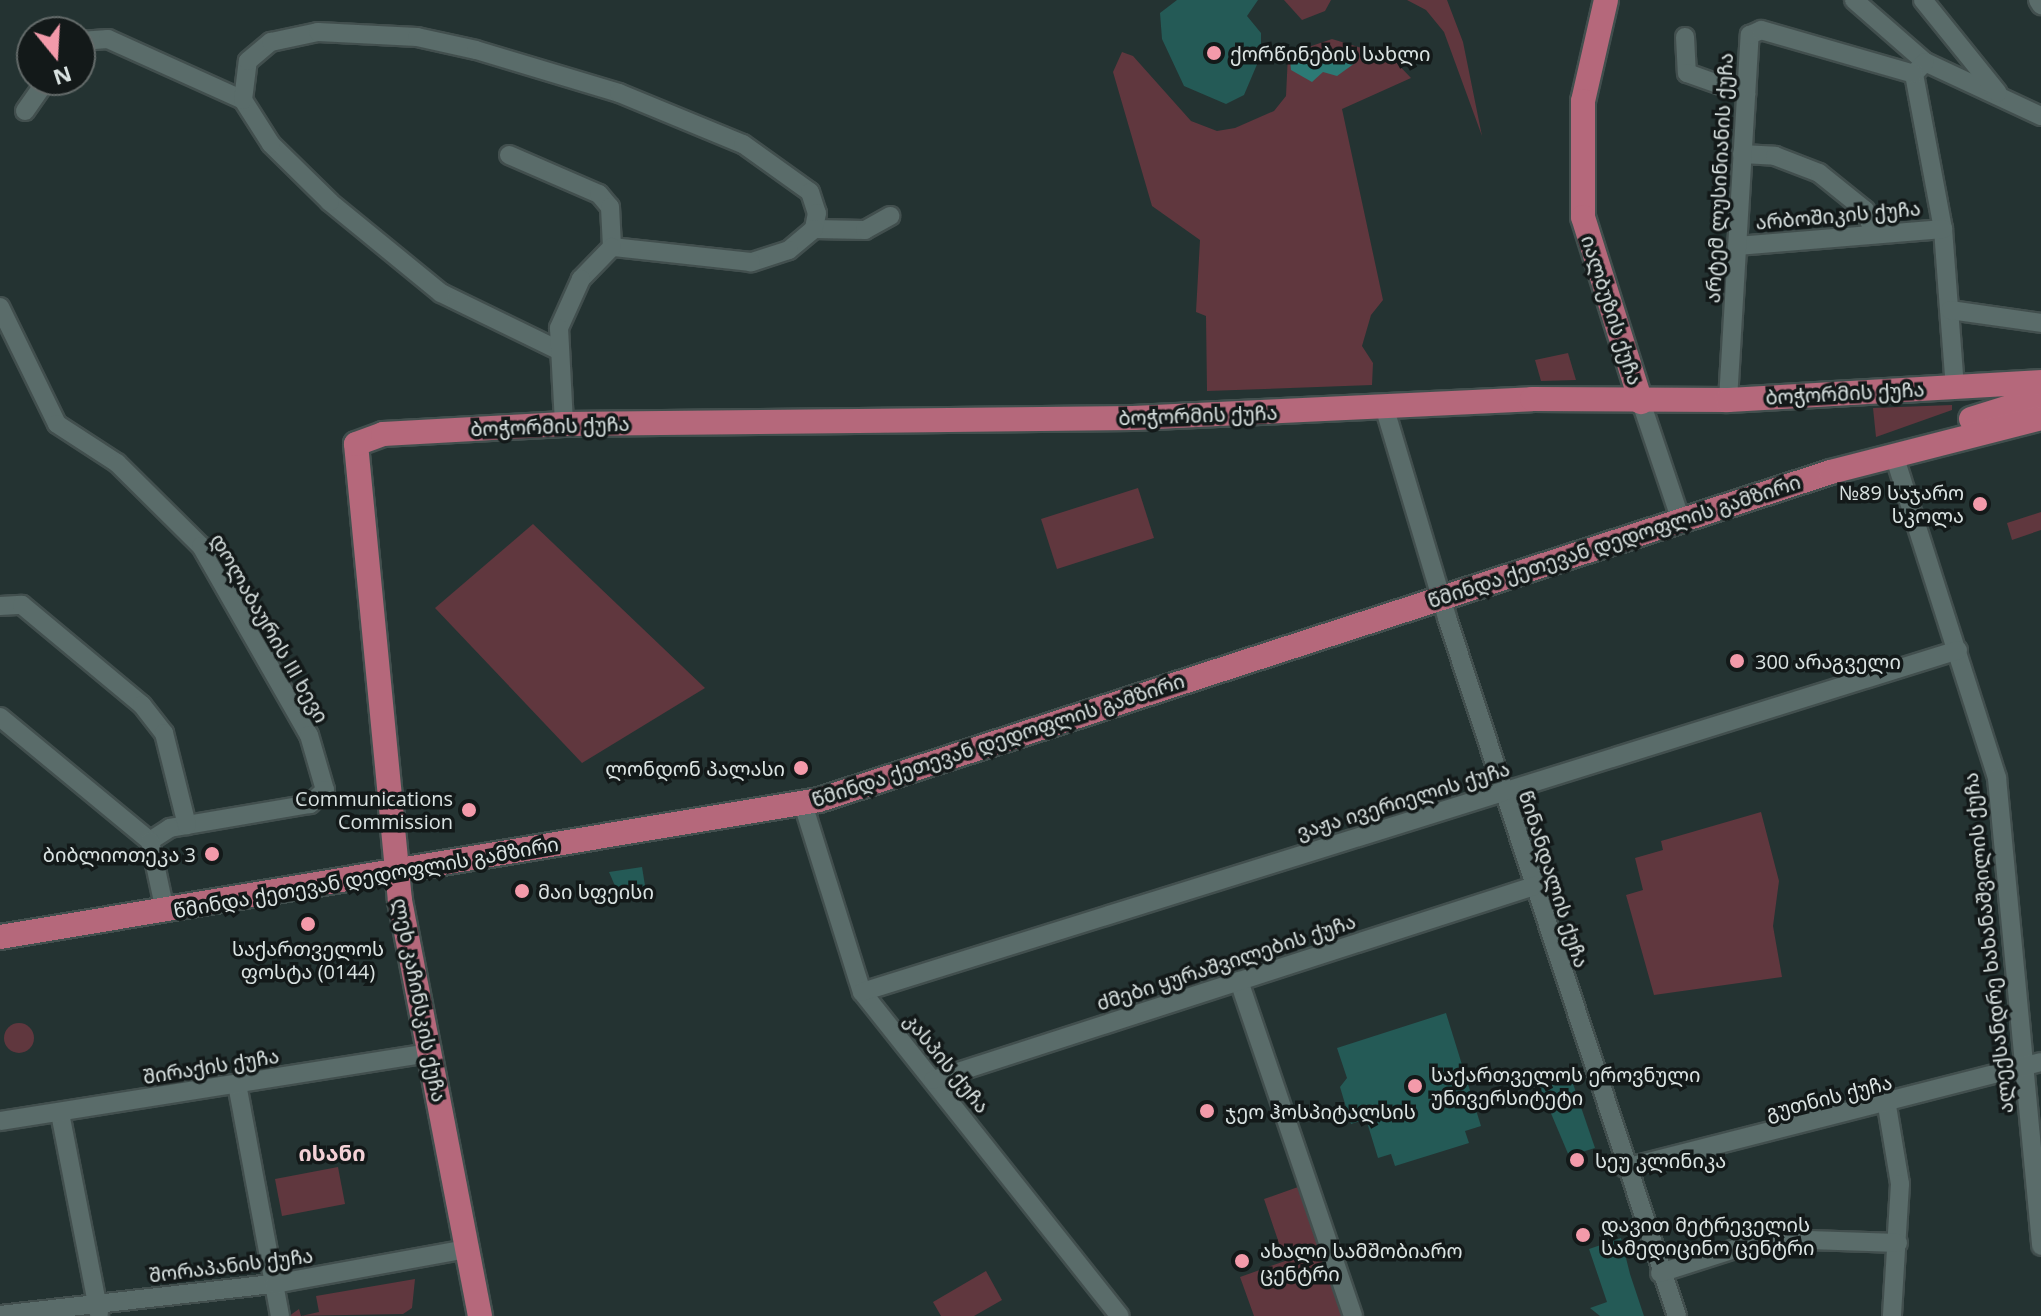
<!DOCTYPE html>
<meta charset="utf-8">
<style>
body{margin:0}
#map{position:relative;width:2041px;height:1316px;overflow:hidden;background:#243332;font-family:"Open Sans","Noto Sans Georgian",sans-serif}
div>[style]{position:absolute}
.green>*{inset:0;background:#60373e}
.round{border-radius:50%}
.water>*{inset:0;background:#2c7a75}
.building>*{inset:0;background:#245a56}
.roads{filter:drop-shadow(2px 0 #424f4e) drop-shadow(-2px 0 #424f4e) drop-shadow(0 2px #424f4e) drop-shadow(0 -2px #424f4e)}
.minor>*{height:18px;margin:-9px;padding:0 9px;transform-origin:9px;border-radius:9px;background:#5a6c6a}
.major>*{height:24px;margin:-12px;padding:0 12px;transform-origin:12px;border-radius:12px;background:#b5687b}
.dots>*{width:22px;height:22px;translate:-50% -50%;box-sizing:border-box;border:4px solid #131919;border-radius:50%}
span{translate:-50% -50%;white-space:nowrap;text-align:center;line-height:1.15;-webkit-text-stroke:7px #131919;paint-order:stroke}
.poi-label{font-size:20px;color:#dae3e2}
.left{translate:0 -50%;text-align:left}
.right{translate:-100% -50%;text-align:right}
.street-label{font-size:20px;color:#dae3e2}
.neighbourhood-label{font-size:22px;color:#f4d1d6;font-weight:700}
.north{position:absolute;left:16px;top:16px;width:80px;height:80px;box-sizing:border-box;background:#131919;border:2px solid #636a69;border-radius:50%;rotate:162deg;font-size:22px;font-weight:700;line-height:32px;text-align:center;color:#dae3e2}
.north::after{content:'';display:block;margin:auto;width:28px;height:36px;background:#f39aaa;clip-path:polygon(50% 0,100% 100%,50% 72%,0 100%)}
</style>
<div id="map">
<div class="green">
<div style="clip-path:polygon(1284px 0,1331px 0,1325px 11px,1302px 20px)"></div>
<div style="clip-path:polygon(1407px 0,1447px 0,1463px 42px,1482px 136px,1444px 32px,1426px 10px)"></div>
<div style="clip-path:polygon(1332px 39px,1391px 57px,1411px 78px,1342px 109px,1383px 300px,1371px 315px,1362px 346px,1373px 363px,1372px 385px,1207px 391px,1206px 316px,1196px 312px,1200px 240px,1152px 206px,1113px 72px,1122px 52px,1133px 56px,1191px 121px,1217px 131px,1235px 128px,1274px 111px,1286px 96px,1288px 54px)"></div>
<div style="clip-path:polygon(1568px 353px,1576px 380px,1541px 381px,1535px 360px)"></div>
<div style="clip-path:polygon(1952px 405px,1952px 410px,1876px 437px,1873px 408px)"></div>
<div style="clip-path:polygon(1138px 488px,1154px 538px,1057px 569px,1041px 519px)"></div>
<div style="clip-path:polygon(2041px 512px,2041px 530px,2012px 540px,2007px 523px)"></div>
<div style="clip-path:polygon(533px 524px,705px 688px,582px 763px,435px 608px)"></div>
<div style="clip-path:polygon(1761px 812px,1779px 881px,1773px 926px,1782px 977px,1654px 995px,1626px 895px,1643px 890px,1635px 858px,1663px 850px,1661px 841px)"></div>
<div class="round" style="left:4px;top:1023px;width:30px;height:30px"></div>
<div style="clip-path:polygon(338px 1167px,345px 1204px,282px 1216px,275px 1179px)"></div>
<div style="clip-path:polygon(1298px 1187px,1342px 1316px,1254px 1316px,1240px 1277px,1285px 1261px,1264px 1199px)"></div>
<div style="clip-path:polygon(986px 1271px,1002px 1300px,974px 1316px,941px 1316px,933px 1302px)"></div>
<div style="clip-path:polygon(415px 1279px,412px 1308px,403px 1314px,289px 1316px,299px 1309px,301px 1316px,319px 1312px,316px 1296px)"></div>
</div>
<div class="water">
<div style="clip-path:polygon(1344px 48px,1355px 63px,1337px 76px,1323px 72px,1312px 82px,1291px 70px,1290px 60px,1300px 54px)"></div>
</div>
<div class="building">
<div style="clip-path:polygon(1258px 0,1247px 16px,1261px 33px,1261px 55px,1244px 95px,1226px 104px,1184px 86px,1162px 39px,1160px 13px,1177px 0)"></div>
<div style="clip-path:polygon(642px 867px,647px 898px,622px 902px,609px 872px)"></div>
<div style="clip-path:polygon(1446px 1013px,1481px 1126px,1465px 1131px,1469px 1143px,1395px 1166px,1391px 1154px,1378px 1158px,1366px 1119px,1351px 1124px,1340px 1087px,1347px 1078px,1337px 1048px)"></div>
<div style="clip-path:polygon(1570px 1075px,1595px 1148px,1569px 1156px,1539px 1085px)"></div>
<div style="clip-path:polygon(1621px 1238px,1630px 1274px,1644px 1316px,1600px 1316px,1590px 1308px,1607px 1302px,1589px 1249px)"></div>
</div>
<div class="roads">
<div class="minor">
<div style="left:1854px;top:0;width:94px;rotate:41.1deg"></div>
<div style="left:1925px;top:62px;width:128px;rotate:25deg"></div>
<div style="left:1923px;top:0;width:119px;rotate:51.1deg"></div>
<div style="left:2038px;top:0;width:6px;rotate:59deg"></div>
<div style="left:1685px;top:37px;width:36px;rotate:87deg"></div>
<div style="left:1687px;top:73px;width:63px;rotate:19.6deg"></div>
<div style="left:80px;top:41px;width:28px;rotate:-4deg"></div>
<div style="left:108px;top:39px;width:148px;rotate:24.3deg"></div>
<div style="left:1925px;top:62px;width:16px;rotate:133deg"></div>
<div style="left:1914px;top:74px;width:158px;rotate:79.4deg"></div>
<div style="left:1943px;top:229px;width:158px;rotate:85.7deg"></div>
<div style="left:25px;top:111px;width:38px;rotate:-55deg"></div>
<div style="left:1742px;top:154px;width:33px;rotate:3deg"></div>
<div style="left:1775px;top:156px;width:47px;rotate:21.1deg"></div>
<div style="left:1819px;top:173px;width:59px;rotate:38.8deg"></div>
<div style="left:1865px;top:210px;width:26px;rotate:69deg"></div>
<div style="left:509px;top:155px;width:98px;rotate:23.4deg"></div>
<div style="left:599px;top:194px;width:17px;rotate:50deg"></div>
<div style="left:610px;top:207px;width:40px;rotate:87.1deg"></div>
<div style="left:814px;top:229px;width:51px;rotate:1.1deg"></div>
<div style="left:865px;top:230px;width:29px;rotate:-29deg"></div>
<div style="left:1737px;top:246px;width:207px;rotate:-4.7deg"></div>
<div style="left:0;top:307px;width:130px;rotate:64deg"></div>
<div style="left:57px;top:424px;width:72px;rotate:33deg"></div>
<div style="left:117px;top:463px;width:118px;rotate:44.7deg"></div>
<div style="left:201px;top:546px;width:218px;rotate:60.3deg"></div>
<div style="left:309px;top:735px;width:57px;rotate:73.8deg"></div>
<div style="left:325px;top:790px;width:21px;rotate:137deg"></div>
<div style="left:310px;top:804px;width:142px;rotate:170.3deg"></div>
<div style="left:170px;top:828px;width:24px;rotate:147deg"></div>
<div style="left:1950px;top:310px;width:92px;rotate:8.1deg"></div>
<div style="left:558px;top:350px;width:130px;rotate:-154deg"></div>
<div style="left:441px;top:293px;width:144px;rotate:-140.7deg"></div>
<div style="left:330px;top:202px;width:83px;rotate:-135.5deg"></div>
<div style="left:271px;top:144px;width:52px;rotate:-122.5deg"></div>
<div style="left:243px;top:100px;width:39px;rotate:-83deg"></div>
<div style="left:248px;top:61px;width:30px;rotate:-40deg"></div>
<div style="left:271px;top:42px;width:48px;rotate:-12deg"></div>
<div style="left:318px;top:32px;width:99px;rotate:2.9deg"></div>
<div style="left:417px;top:37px;width:60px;rotate:12.4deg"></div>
<div style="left:476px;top:50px;width:149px;rotate:16.7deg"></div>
<div style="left:619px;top:93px;width:134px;rotate:22.4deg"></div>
<div style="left:743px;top:144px;width:82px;rotate:35.6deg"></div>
<div style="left:810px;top:192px;width:22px;rotate:72deg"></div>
<div style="left:817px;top:213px;width:16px;rotate:101deg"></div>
<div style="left:814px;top:229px;width:33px;rotate:140deg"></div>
<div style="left:789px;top:250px;width:40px;rotate:162deg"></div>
<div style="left:751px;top:262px;width:140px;rotate:-173.8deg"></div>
<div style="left:612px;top:247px;width:45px;rotate:134.1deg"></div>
<div style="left:581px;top:279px;width:54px;rotate:114.2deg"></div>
<div style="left:559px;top:328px;width:96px;rotate:87deg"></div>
<div style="left:1728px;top:400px;width:366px;rotate:-86.6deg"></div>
<div style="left:1750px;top:35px;width:12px;rotate:-24deg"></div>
<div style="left:1761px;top:30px;width:159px;rotate:16deg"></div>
<div style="left:1641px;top:402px;width:126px;rotate:71.4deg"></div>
<div style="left:1384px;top:406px;width:221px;rotate:73.4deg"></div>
<div style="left:1447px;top:618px;width:735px;rotate:71.76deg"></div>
<div style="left:1895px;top:458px;width:336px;rotate:72.3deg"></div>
<div style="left:1997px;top:778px;width:470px;rotate:84.6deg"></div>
<div style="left:0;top:606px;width:22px;rotate:-3deg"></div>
<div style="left:22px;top:605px;width:156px;rotate:39.8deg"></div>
<div style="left:142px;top:705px;width:36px;rotate:52deg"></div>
<div style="left:164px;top:733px;width:95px;rotate:76deg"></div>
<div style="left:0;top:717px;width:195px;rotate:39.6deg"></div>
<div style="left:150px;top:841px;width:72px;rotate:77.9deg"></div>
<div style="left:803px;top:804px;width:197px;rotate:72.6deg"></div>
<div style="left:862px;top:992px;width:414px;rotate:51.5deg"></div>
<div style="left:1239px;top:981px;width:354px;rotate:71.2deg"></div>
<div style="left:862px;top:992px;width:1148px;rotate:-17.33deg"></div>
<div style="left:933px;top:1080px;width:632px;rotate:-17.89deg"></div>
<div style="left:237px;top:1084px;width:236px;rotate:79.5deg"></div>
<div style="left:1887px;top:1106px;width:79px;rotate:80.5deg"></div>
<div style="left:1900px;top:1184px;width:132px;rotate:93.5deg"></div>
<div style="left:60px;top:1113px;width:205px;rotate:79deg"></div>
<div style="left:0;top:1121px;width:434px;rotate:-9deg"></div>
<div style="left:1625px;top:1168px;width:429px;rotate:-14.3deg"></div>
<div style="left:1660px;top:1273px;width:88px;rotate:-17.8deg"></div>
<div style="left:1744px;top:1246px;width:65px;rotate:-5.3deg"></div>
<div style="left:1809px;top:1240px;width:89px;rotate:1.9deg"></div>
<div style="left:0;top:1315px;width:276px;rotate:-6.5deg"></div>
<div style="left:274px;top:1284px;width:196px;rotate:-10.3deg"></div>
</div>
<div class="major">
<div style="left:1606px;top:0;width:104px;rotate:102.8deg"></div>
<div style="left:1583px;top:101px;width:116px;rotate:90deg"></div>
<div style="left:1583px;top:217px;width:194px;rotate:72.6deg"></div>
<div style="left:1971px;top:419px;width:73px;rotate:-17.4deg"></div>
<div style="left:0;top:937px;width:830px;rotate:-9.5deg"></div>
<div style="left:819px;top:800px;width:1064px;rotate:-17.96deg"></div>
<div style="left:1831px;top:472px;width:217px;rotate:-14.4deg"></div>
<div style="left:480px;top:1316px;width:423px;rotate:-100.9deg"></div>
<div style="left:400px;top:901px;width:459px;rotate:-95.5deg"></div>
<div style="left:356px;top:444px;width:29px;rotate:-20deg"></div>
<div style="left:383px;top:434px;width:181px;rotate:-3.2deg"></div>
<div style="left:564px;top:424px;width:569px;rotate:-0.6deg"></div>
<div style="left:1133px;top:418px;width:399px;rotate:-2.7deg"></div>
<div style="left:1532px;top:399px;width:196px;rotate:0.3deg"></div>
<div style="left:1728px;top:400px;width:314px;rotate:-3.3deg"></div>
</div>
</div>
<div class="dots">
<div style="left:1214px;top:53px;background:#f39aaa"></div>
<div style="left:1980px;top:504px;background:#f39aaa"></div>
<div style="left:1737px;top:661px;background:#f39aaa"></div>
<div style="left:801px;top:768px;background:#f39aaa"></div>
<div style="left:469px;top:810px;background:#f39aaa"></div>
<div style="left:212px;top:854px;background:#f39aaa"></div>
<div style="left:522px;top:891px;background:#f39aaa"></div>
<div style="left:308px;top:924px;background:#f39aaa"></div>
<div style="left:1415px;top:1086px;background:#f39aaa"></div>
<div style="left:1207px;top:1111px;background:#f39aaa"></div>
<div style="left:1577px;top:1160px;background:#f39aaa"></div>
<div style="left:1583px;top:1235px;background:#f39aaa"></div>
<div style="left:1242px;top:1261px;background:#f39aaa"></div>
</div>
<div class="poi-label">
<span class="left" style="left:1230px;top:53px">ქორწინების სახლი</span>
<span class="right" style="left:1964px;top:504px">№89 საჯარო<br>სკოლა</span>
<span class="left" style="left:1755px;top:661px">300 არაგველი</span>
<span class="right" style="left:785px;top:768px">ლონდონ პალასი</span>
<span class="right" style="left:453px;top:810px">Communications<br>Commission</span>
<span class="right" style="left:196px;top:854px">ბიბლიოთეკა 3</span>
<span class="left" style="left:538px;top:891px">მაი სფეისი</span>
<span style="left:308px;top:960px">საქართველოს<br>ფოსტა (0144)</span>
<span class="left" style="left:1431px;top:1086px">საქართველოს ეროვნული<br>უნივერსიტეტი</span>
<span class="left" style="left:1225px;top:1111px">ჯეო ჰოსპიტალსის</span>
<span class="left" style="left:1595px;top:1160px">სეუ კლინიკა</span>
<span class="left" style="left:1601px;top:1236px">დავით მეტრეველის<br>სამედიცინო ცენტრი</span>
<span class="left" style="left:1260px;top:1262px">ახალი სამშობიარო<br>ცენტრი</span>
</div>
<div class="street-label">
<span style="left:1719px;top:178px;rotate:-87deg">არტემ ლუსინიანის ქუჩა</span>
<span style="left:1838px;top:215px;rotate:-5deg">არბოშიკის ქუჩა</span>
<span style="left:1612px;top:310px;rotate:72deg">იალბუზის ქუჩა</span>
<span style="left:1845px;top:393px;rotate:-3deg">ბოჭორმის ქუჩა</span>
<span style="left:1198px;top:415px;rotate:-2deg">ბოჭორმის ქუჩა</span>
<span style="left:550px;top:426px;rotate:-2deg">ბოჭორმის ქუჩა</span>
<span style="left:1614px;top:541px;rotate:-18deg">წმინდა ქეთევან დედოფლის გამზირი</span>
<span style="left:270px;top:628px;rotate:60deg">დოლაბაურის III ხევი</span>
<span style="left:998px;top:740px;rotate:-18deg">წმინდა ქეთევან დედოფლის გამზირი</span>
<span style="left:1403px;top:800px;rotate:-17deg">ვაჟა ივერიელის ქუჩა</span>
<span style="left:366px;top:877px;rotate:-10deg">წმინდა ქეთევან დედოფლის გამზირი</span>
<span style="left:1554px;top:879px;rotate:72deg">წინანდალის ქუჩა</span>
<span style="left:1988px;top:943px;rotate:-96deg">ალექსანდრე ხახანაშვილის ქუჩა</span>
<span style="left:1226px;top:962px;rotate:-18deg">ძმები ყურაშვილების ქუჩა</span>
<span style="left:420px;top:1000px;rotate:79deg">ლეხ კაჩინსკის ქუჩა</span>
<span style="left:947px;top:1063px;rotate:51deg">კასპის ქუჩა</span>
<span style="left:211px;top:1066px;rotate:-9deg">შირაქის ქუჩა</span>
<span style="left:1829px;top:1097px;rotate:-14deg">გუთნის ქუჩა</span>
<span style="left:231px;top:1265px;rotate:-7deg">შორაპანის ქუჩა</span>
</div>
<div class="neighbourhood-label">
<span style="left:332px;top:1153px">ისანი</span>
</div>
<div class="north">N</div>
</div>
